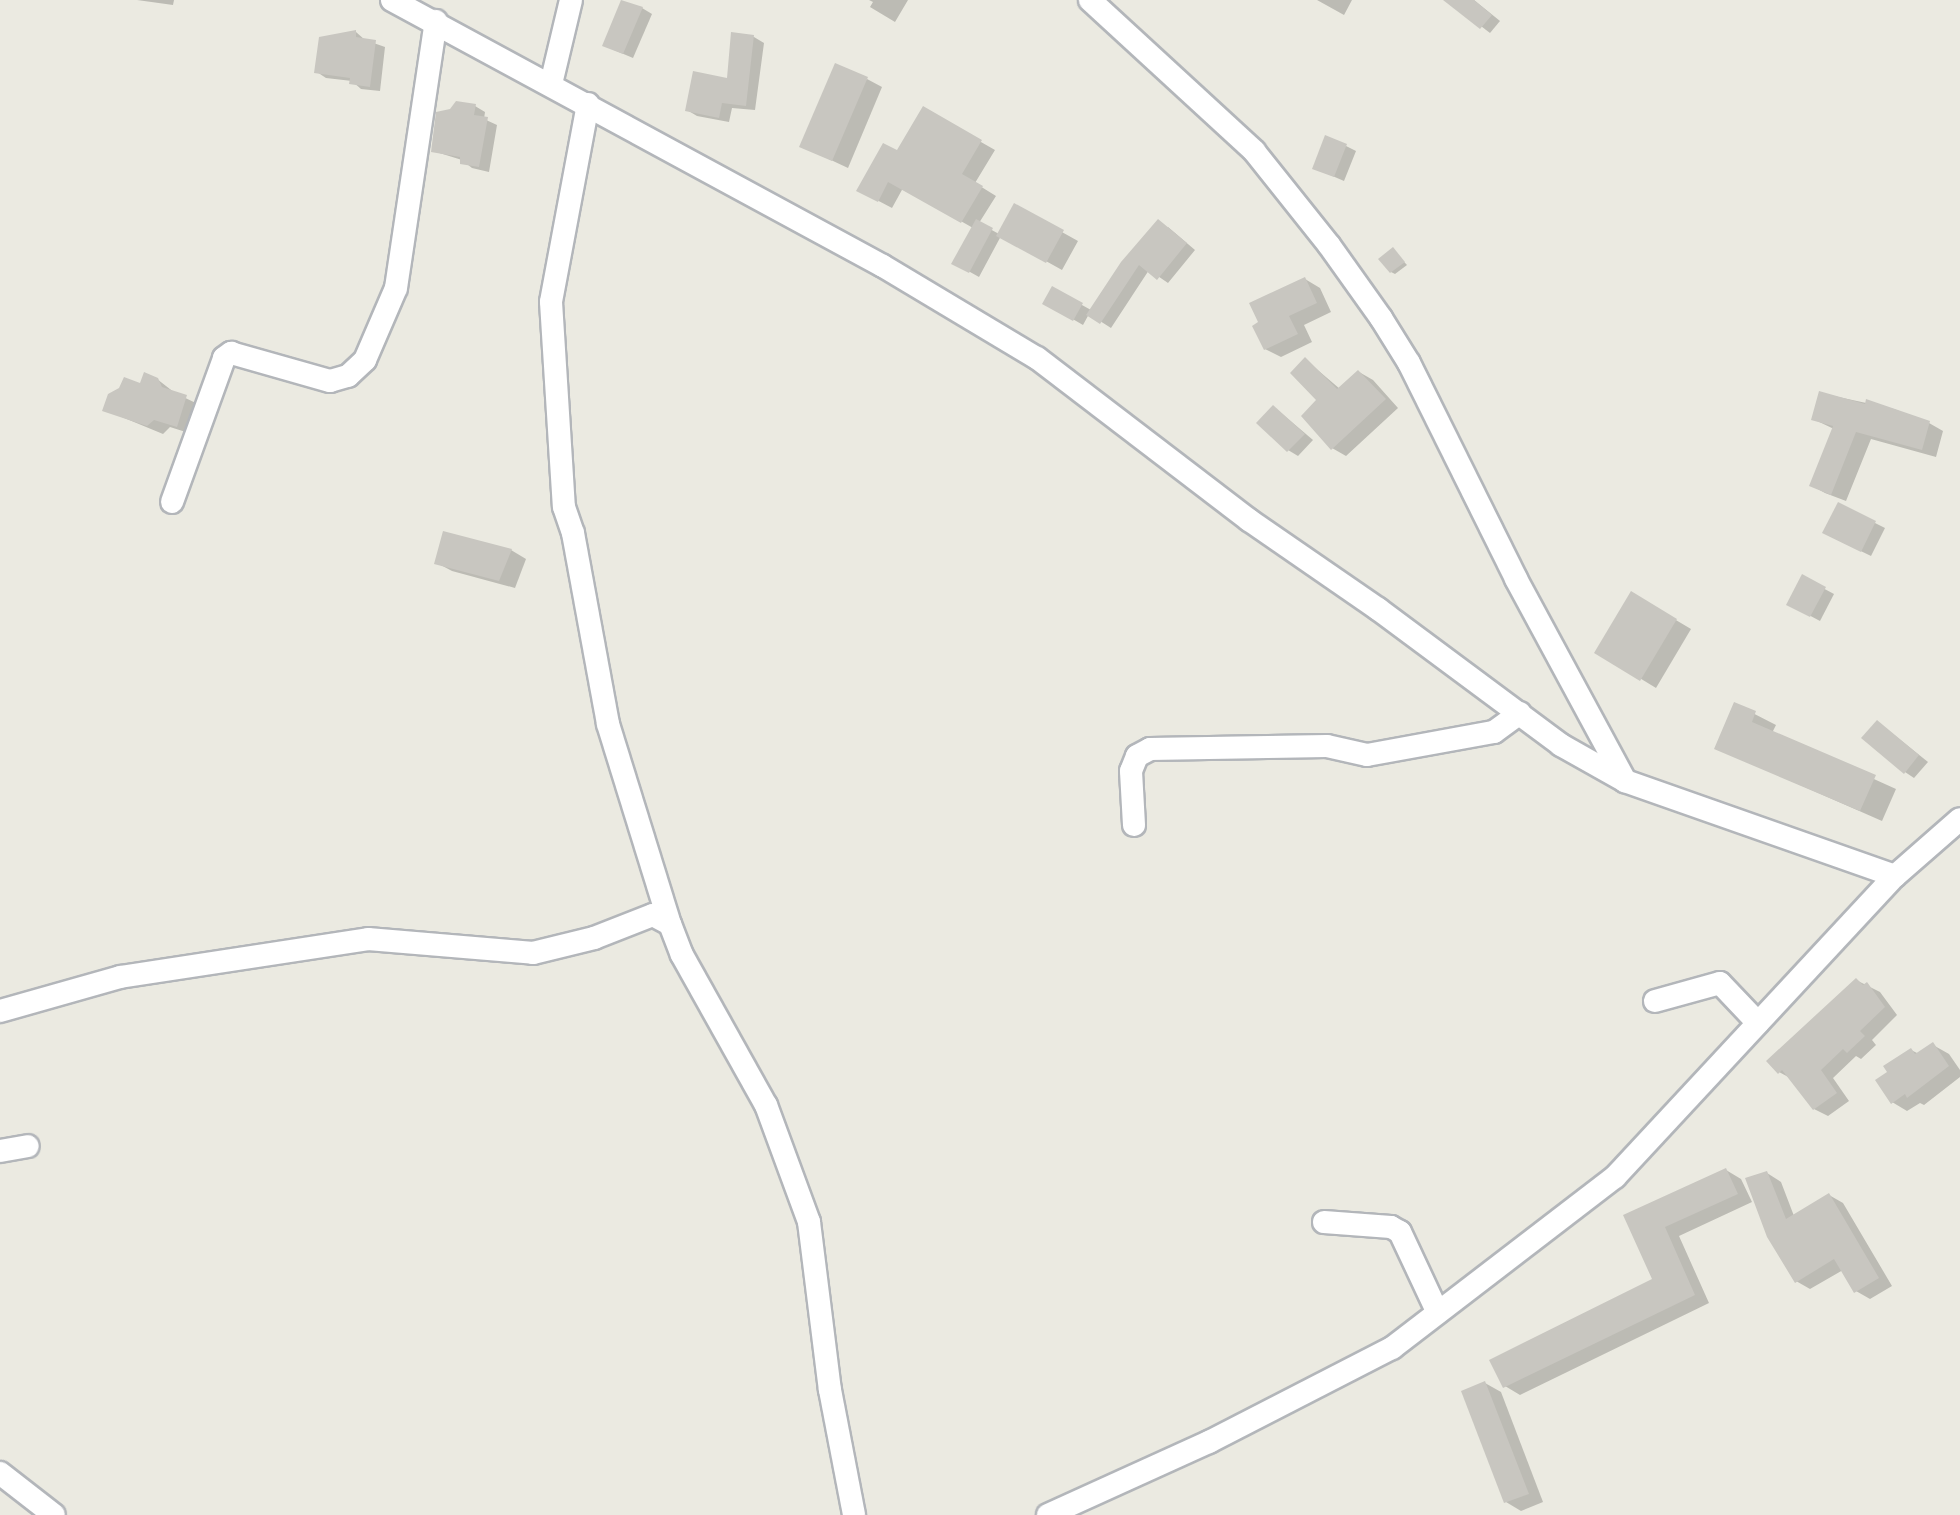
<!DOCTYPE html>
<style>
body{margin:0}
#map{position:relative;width:1960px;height:1515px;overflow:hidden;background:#ebeae1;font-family:Rubik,sans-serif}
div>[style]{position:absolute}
.shadow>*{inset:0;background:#0003}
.building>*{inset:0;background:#c8c6c0}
.roads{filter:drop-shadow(2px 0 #b3b6ba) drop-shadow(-2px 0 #b3b6ba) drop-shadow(0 2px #b3b6ba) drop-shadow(0 -2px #b3b6ba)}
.minor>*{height:22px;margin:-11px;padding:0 11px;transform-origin:11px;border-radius:11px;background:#fff}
span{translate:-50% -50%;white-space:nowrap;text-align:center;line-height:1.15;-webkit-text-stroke:8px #fff;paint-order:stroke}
</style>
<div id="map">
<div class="shadow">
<div style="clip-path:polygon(137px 0,174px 0,173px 5px)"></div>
<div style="clip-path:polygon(869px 0,908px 0,895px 22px,870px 7px,873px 2px)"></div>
<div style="clip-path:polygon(1317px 0,1352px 0,1344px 15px)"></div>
<div style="clip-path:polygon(1447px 0,1474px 0,1500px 21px,1490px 33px)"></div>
<div style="clip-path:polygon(642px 8px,652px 14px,633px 58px,614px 50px)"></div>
<div style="clip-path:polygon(356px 32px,365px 40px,385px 47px,380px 91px,361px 89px,352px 81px,326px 78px,317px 72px)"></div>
<div style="clip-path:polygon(733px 34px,754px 37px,764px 43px,755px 110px,732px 108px,729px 122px,697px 116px,687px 110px,729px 80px)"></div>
<div style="clip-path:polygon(867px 79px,882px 87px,848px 168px,801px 146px)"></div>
<div style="clip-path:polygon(475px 106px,485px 112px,484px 119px,497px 125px,489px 172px,472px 168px,462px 160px,433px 151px,451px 111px)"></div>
<div style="clip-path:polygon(923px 109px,995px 150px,975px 183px,996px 196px,979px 223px,999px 234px,1015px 206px,1078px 241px,1062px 270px,1001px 236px,979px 277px,954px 263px,973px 228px,903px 188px,892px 208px,873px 198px)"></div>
<div style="clip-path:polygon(1346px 146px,1356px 151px,1344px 181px,1314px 168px)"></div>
<div style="clip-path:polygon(1168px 227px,1195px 250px,1168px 283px,1149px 270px,1111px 328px,1089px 314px,1083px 325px,1045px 303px,1053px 289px,1091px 310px)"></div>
<div style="clip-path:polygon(1393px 250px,1407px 265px,1395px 274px,1391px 272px)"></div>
<div style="clip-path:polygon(1305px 279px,1320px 288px,1331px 312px,1304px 325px,1312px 342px,1281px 357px,1265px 349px)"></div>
<div style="clip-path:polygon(1306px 360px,1340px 389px,1359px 372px,1373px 380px,1398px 408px,1346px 456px,1332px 448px)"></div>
<div style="clip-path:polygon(157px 379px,175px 393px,202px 406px,192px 434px,170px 427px,163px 434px,105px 410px,141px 386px)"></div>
<div style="clip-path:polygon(1820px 393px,1894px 409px,1929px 423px,1943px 431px,1936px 457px,1871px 439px,1846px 501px,1825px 493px,1811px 485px,1834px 429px,1813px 419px)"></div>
<div style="clip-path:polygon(1274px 407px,1313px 440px,1298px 456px,1288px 450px)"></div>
<div style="clip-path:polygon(1839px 505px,1885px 528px,1871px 556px,1834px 538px)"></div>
<div style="clip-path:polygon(511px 550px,526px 559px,515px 588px,452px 571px,437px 563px)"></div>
<div style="clip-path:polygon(1802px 577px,1834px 594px,1820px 621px,1788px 604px)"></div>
<div style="clip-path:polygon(1632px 594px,1691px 629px,1656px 688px,1597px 652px)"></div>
<div style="clip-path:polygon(1735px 704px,1776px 725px,1772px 733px,1896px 789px,1882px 821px,1716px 748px)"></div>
<div style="clip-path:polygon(1878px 722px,1928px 762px,1914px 778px,1905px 772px)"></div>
<div style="clip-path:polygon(1856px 980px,1880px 992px,1897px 1015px,1872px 1040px,1876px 1045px,1861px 1059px,1856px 1056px,1833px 1078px,1849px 1101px,1828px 1116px,1814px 1109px,1792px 1079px,1779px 1072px)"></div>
<div style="clip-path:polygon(1933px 1045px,1949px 1054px,1960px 1070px,1960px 1077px,1924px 1105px,1920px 1103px,1907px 1111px,1892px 1102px,1911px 1050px,1919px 1054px)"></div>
<div style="clip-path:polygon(1726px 1170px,1741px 1179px,1752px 1202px,1679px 1236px,1709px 1303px,1520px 1395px,1505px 1386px,1654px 1280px,1626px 1216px)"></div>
<div style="clip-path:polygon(1767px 1173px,1781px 1182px,1794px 1216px,1829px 1195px,1843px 1203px,1892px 1286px,1870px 1299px,1856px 1291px,1843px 1270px,1810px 1289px,1796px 1281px)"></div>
<div style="clip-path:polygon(1485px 1383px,1501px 1392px,1543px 1502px,1521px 1511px,1506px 1502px)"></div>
</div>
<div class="building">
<div style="clip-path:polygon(621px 0,643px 7px,623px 54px,602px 46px)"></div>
<div style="clip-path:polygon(1443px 0,1474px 0,1492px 15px,1480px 29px)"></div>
<div style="clip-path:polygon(356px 30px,356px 37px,376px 40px,370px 87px,349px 84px,350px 78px,314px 73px,319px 37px)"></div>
<div style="clip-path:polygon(731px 32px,754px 35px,746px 106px,722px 103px,719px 118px,685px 111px,693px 71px,727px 78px)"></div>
<div style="clip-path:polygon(835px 63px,868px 77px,832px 161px,799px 147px)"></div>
<div style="clip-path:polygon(456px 101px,476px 104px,474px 115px,488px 117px,479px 167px,460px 164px,460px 157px,431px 152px,436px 112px,450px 109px)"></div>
<div style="clip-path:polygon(923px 106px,982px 140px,962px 174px,983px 186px,961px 223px,888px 182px,878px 202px,856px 191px,883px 143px,897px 150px)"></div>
<div style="clip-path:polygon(1325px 135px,1347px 144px,1334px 177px,1312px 169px)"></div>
<div style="clip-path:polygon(1014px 203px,1064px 230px,1046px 263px,996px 236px)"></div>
<div style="clip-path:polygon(976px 219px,993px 228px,969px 273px,951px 264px)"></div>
<div style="clip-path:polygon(1158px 219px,1187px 243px,1157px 280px,1139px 265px,1100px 324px,1086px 315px,1121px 262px)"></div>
<div style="clip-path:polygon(1393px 247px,1405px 262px,1390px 273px,1378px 259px)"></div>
<div style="clip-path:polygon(1305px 277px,1317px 303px,1289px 316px,1298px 334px,1264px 350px,1252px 326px,1258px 322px,1249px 303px)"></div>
<div style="clip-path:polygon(1052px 286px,1083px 303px,1073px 321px,1042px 304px)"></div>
<div style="clip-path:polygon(1305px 357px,1337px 389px,1358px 370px,1386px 399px,1331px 450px,1301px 416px,1316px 400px,1290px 373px)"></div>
<div style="clip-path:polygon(144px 372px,158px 378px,162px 387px,187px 395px,177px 427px,154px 420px,147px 426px,102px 411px,108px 394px,119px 388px,124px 377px,140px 383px)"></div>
<div style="clip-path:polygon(1819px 391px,1865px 404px,1866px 399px,1930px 421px,1922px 450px,1856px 432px,1831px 495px,1809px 486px,1833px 426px,1811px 420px)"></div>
<div style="clip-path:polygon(1273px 405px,1305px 434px,1287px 452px,1256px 423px)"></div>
<div style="clip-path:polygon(1838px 502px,1876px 521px,1861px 552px,1822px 533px)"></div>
<div style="clip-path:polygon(443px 531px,512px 549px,499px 581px,434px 564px)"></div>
<div style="clip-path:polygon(1802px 574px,1826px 587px,1810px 617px,1786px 605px)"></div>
<div style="clip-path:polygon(1631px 591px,1677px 619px,1640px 681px,1594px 653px)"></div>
<div style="clip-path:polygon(1734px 702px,1756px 711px,1752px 722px,1876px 775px,1860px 811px,1714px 749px)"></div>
<div style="clip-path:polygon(1877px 720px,1919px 755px,1904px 774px,1861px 738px)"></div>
<div style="clip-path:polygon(1856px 978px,1863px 985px,1867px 982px,1885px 1007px,1860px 1031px,1865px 1036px,1847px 1053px,1843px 1049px,1821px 1070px,1837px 1093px,1813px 1110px,1782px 1070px,1778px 1074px,1766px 1061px)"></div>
<div style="clip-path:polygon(1933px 1042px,1949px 1066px,1907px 1098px,1905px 1094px,1891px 1104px,1875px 1080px,1887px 1072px,1883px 1066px,1911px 1048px,1915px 1054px)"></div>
<div style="clip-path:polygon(1726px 1168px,1738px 1194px,1665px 1227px,1695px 1295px,1503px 1388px,1489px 1360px,1652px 1279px,1623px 1215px)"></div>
<div style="clip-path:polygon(1767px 1171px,1786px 1219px,1829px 1193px,1879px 1278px,1854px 1293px,1834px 1259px,1795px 1283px,1767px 1237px,1745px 1178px)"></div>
<div style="clip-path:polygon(1485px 1381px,1529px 1494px,1504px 1503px,1461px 1391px)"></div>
</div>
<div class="roads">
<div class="minor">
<div style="left:392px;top:0;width:558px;rotate:28.45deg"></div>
<div style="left:883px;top:266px;width:179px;rotate:30.9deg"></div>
<div style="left:1037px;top:358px;width:267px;rotate:37.4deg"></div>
<div style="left:1249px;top:520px;width:157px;rotate:34.6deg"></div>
<div style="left:1378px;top:609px;width:228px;rotate:36.6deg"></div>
<div style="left:1561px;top:745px;width:73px;rotate:29.4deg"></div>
<div style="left:1090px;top:0;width:223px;rotate:42.6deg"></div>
<div style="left:1254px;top:151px;width:120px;rotate:51.4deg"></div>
<div style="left:1329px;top:245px;width:90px;rotate:54.5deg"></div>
<div style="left:1381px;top:318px;width:53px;rotate:58.1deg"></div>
<div style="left:1409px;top:363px;width:241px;rotate:63.6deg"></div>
<div style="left:1516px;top:579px;width:230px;rotate:61.6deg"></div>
<div style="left:1625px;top:781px;width:286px;rotate:19.4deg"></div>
<div style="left:1895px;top:876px;width:86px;rotate:-41.2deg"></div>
<div style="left:551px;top:84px;width:86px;rotate:-76.6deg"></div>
<div style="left:588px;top:104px;width:201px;rotate:100.6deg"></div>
<div style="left:551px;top:302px;width:205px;rotate:86.4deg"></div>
<div style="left:564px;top:507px;width:28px;rotate:71deg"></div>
<div style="left:573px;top:533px;width:194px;rotate:79.6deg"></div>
<div style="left:608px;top:724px;width:209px;rotate:72.8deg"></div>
<div style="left:172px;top:502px;width:153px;rotate:-70.1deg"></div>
<div style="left:224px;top:358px;width:9px;rotate:-36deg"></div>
<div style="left:231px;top:353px;width:103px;rotate:15.8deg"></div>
<div style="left:330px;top:381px;width:19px;rotate:-16deg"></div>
<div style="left:348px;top:376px;width:23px;rotate:-43deg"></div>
<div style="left:365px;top:360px;width:78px;rotate:-66.7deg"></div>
<div style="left:396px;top:288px;width:270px;rotate:-81.5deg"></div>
<div style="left:1134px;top:825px;width:54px;rotate:-93.2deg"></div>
<div style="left:1131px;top:771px;width:16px;rotate:-68deg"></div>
<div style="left:1137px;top:756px;width:15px;rotate:-28deg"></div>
<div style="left:1150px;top:749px;width:177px;rotate:-1deg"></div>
<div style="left:1327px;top:746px;width:41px;rotate:12.7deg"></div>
<div style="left:1367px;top:755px;width:129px;rotate:-10.3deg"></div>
<div style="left:1494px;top:732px;width:32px;rotate:-36deg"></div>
<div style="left:1655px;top:1001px;width:67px;rotate:-15.5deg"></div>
<div style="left:1720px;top:983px;width:55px;rotate:46.5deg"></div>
<div style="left:0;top:1011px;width:125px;rotate:-15.8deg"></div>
<div style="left:120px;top:977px;width:251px;rotate:-8.7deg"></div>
<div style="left:368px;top:939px;width:166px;rotate:4.8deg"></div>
<div style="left:533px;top:953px;width:63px;rotate:-13.8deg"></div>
<div style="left:594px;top:938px;width:63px;rotate:-21.3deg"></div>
<div style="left:653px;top:915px;width:19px;rotate:28deg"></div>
<div style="left:670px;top:924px;width:33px;rotate:69deg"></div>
<div style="left:682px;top:955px;width:172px;rotate:60.8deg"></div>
<div style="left:766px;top:1105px;width:125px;rotate:69.8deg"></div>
<div style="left:809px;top:1222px;width:169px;rotate:82.9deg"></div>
<div style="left:830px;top:1390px;width:127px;rotate:79.1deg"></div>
<div style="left:0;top:1151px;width:28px;rotate:-10deg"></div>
<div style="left:1324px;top:1222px;width:67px;rotate:4.3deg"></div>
<div style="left:1391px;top:1227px;width:10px;rotate:29deg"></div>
<div style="left:1400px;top:1232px;width:89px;rotate:64.9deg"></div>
<div style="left:0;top:1473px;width:68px;rotate:37.9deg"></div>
<div style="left:1048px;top:1515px;width:177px;rotate:-24.4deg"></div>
<div style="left:1209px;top:1442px;width:206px;rotate:-27.2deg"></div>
<div style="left:1392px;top:1348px;width:281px;rotate:-37.5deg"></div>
<div style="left:1615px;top:1177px;width:411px;rotate:-47.1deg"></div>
</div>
</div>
</div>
